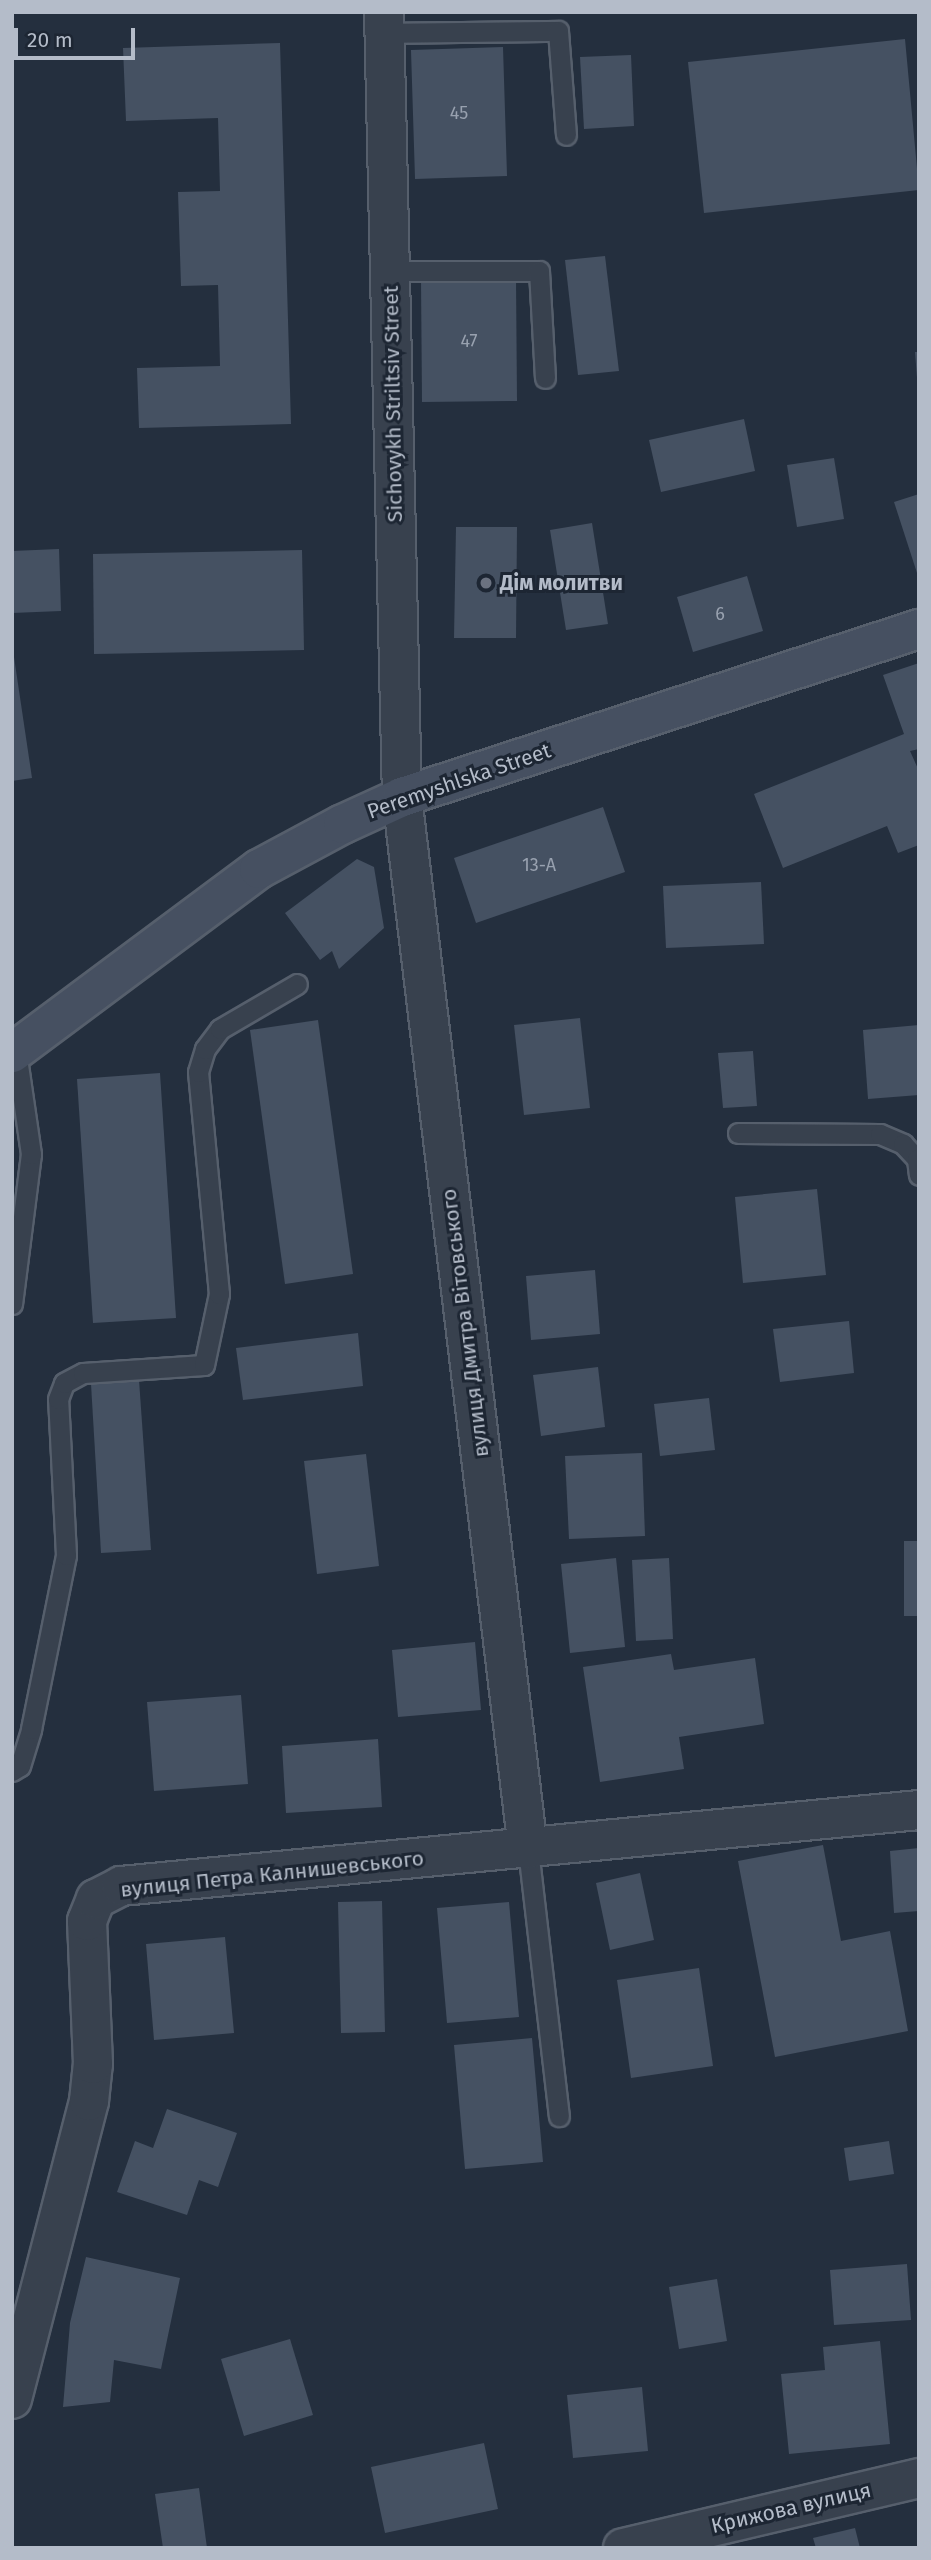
<!DOCTYPE html>
<meta charset="utf-8">
<style>
body{margin:0}
#map{position:relative;width:931px;height:2560px;overflow:hidden;background:#242f3e;font-family:"Fira Sans",sans-serif}
div>[style]{position:absolute}
.building>*{inset:0;background:#455162}
.roads{filter:drop-shadow(2px 0 #565f6c) drop-shadow(-2px 0 #565f6c) drop-shadow(0 2px #565f6c) drop-shadow(0 -2px #565f6c)}
.service>*{height:19px;margin:-9.5px;padding:0 9.5px;transform-origin:9.5px;border-radius:9.5px;background:#38414e}
.minor>*{height:38px;margin:-19px;padding:0 19px;transform-origin:19px;border-radius:19px;background:#38414e}
.secondary>*{height:38px;margin:-19px;padding:0 19px;transform-origin:19px;border-radius:19px;background:#465061}
.dots>*{width:19px;height:19px;translate:-50% -50%;box-sizing:border-box;border:4px solid #1d2633;border-radius:50%}
span{translate:-50% -50%;white-space:nowrap;text-align:center;line-height:1.15;-webkit-text-stroke:6px #1d2633;paint-order:stroke}
.number-label{font-size:18px;color:#98a1af}
.number-label span{-webkit-text-stroke-width:0}
.street-label{font-size:21px;color:#b4bcc9}
.poi-label{font-size:21px;color:#b4bcc9;font-weight:700}
.left{translate:0 -50%;text-align:left}
.frame{position:absolute;inset:0;border:14px solid #b4bcc9;pointer-events:none}
.scale{position:absolute;left:14px;top:28px;width:121px;height:32px;box-sizing:border-box;border:4px solid #b4bcc9;border-top:0;padding-left:9px;font-size:21px;line-height:24px;white-space:nowrap;color:#b4bcc9;-webkit-text-stroke:5px #1d2633;paint-order:stroke}
</style>
<div id="map">
<div class="building">
<div style="clip-path:polygon(905px 39px,919px 190px,704px 213px,688px 62px)"></div>
<div style="clip-path:polygon(280px 43px,291px 424px,139px 428px,137px 368px,220px 366px,218px 285px,181px 286px,178px 192px,220px 191px,218px 118px,126px 121px,123px 48px)"></div>
<div style="clip-path:polygon(503px 47px,507px 176px,415px 179px,411px 50px)"></div>
<div style="clip-path:polygon(631px 55px,634px 126px,584px 129px,580px 57px)"></div>
<div style="clip-path:polygon(605px 256px,619px 371px,578px 375px,565px 260px)"></div>
<div style="clip-path:polygon(516px 279px,517px 401px,422px 402px,421px 280px)"></div>
<div style="clip-path:polygon(915px 352px,919px 352px,919px 378px,917px 378px)"></div>
<div style="clip-path:polygon(744px 419px,755px 471px,661px 492px,649px 440px)"></div>
<div style="clip-path:polygon(834px 458px,844px 519px,797px 527px,787px 465px)"></div>
<div style="clip-path:polygon(919px 494px,919px 576px,918px 576px,894px 502px)"></div>
<div style="clip-path:polygon(592px 523px,608px 624px,566px 630px,550px 530px)"></div>
<div style="clip-path:polygon(456px 527px,517px 527px,516px 638px,454px 638px)"></div>
<div style="clip-path:polygon(59px 549px,61px 611px,12px 613px,12px 551px)"></div>
<div style="clip-path:polygon(302px 550px,304px 650px,94px 654px,93px 554px)"></div>
<div style="clip-path:polygon(747px 576px,763px 631px,693px 652px,677px 597px)"></div>
<div style="clip-path:polygon(14px 657px,32px 778px,12px 781px,12px 658px)"></div>
<div style="clip-path:polygon(919px 663px,919px 749px,910px 751px,919px 771px,919px 845px,898px 853px,887px 826px,783px 868px,754px 794px,904px 734px,883px 675px)"></div>
<div style="clip-path:polygon(603px 807px,625px 872px,476px 923px,454px 858px)"></div>
<div style="clip-path:polygon(357px 859px,374px 867px,384px 928px,339px 969px,332px 951px,320px 960px,285px 913px)"></div>
<div style="clip-path:polygon(761px 882px,764px 944px,666px 948px,663px 886px)"></div>
<div style="clip-path:polygon(580px 1018px,590px 1108px,524px 1115px,514px 1025px)"></div>
<div style="clip-path:polygon(318px 1020px,353px 1274px,285px 1284px,250px 1030px)"></div>
<div style="clip-path:polygon(919px 1025px,919px 1095px,868px 1099px,863px 1030px)"></div>
<div style="clip-path:polygon(753px 1051px,757px 1106px,723px 1108px,718px 1053px)"></div>
<div style="clip-path:polygon(160px 1073px,176px 1318px,93px 1323px,77px 1079px)"></div>
<div style="clip-path:polygon(817px 1189px,826px 1275px,743px 1283px,735px 1197px)"></div>
<div style="clip-path:polygon(595px 1270px,600px 1334px,531px 1340px,526px 1276px)"></div>
<div style="clip-path:polygon(849px 1321px,854px 1373px,780px 1382px,773px 1329px)"></div>
<div style="clip-path:polygon(358px 1333px,363px 1386px,243px 1400px,236px 1348px)"></div>
<div style="clip-path:polygon(598px 1367px,605px 1427px,541px 1436px,533px 1375px)"></div>
<div style="clip-path:polygon(139px 1380px,151px 1550px,101px 1553px,91px 1384px)"></div>
<div style="clip-path:polygon(709px 1398px,715px 1450px,660px 1456px,654px 1404px)"></div>
<div style="clip-path:polygon(642px 1453px,645px 1536px,569px 1539px,565px 1456px)"></div>
<div style="clip-path:polygon(366px 1454px,379px 1566px,317px 1574px,304px 1461px)"></div>
<div style="clip-path:polygon(904px 1541px,919px 1541px,919px 1616px,904px 1616px)"></div>
<div style="clip-path:polygon(616px 1558px,625px 1647px,570px 1653px,561px 1564px)"></div>
<div style="clip-path:polygon(669px 1558px,673px 1639px,636px 1641px,632px 1560px)"></div>
<div style="clip-path:polygon(475px 1642px,481px 1710px,398px 1717px,392px 1650px)"></div>
<div style="clip-path:polygon(671px 1654px,674px 1670px,755px 1658px,764px 1724px,679px 1737px,684px 1769px,600px 1782px,583px 1667px)"></div>
<div style="clip-path:polygon(241px 1695px,248px 1784px,154px 1791px,147px 1702px)"></div>
<div style="clip-path:polygon(378px 1739px,382px 1807px,286px 1813px,282px 1746px)"></div>
<div style="clip-path:polygon(823px 1845px,841px 1941px,890px 1931px,908px 2031px,775px 2057px,738px 1861px)"></div>
<div style="clip-path:polygon(919px 1848px,919px 1911px,894px 1913px,890px 1851px)"></div>
<div style="clip-path:polygon(640px 1873px,654px 1940px,610px 1950px,596px 1883px)"></div>
<div style="clip-path:polygon(382px 1901px,385px 2032px,341px 2033px,338px 1902px)"></div>
<div style="clip-path:polygon(509px 1902px,519px 2017px,447px 2023px,437px 1908px)"></div>
<div style="clip-path:polygon(225px 1937px,234px 2033px,154px 2040px,146px 1944px)"></div>
<div style="clip-path:polygon(699px 1968px,713px 2066px,631px 2078px,617px 1980px)"></div>
<div style="clip-path:polygon(532px 2038px,543px 2162px,465px 2169px,454px 2045px)"></div>
<div style="clip-path:polygon(167px 2109px,237px 2133px,218px 2187px,199px 2180px,187px 2215px,117px 2192px,135px 2141px,153px 2148px)"></div>
<div style="clip-path:polygon(889px 2141px,894px 2174px,849px 2181px,844px 2148px)"></div>
<div style="clip-path:polygon(86px 2257px,180px 2278px,161px 2369px,114px 2360px,110px 2402px,63px 2407px,70px 2323px)"></div>
<div style="clip-path:polygon(907px 2264px,911px 2320px,834px 2325px,830px 2270px)"></div>
<div style="clip-path:polygon(717px 2279px,727px 2341px,679px 2349px,669px 2287px)"></div>
<div style="clip-path:polygon(290px 2339px,313px 2415px,244px 2436px,221px 2359px)"></div>
<div style="clip-path:polygon(880px 2341px,890px 2444px,789px 2454px,781px 2374px,825px 2370px,823px 2347px)"></div>
<div style="clip-path:polygon(642px 2387px,648px 2451px,573px 2458px,567px 2395px)"></div>
<div style="clip-path:polygon(484px 2443px,498px 2509px,385px 2533px,371px 2467px)"></div>
<div style="clip-path:polygon(199px 2488px,207px 2548px,163px 2548px,155px 2494px)"></div>
<div style="clip-path:polygon(855px 2528px,860px 2548px,816px 2548px,813px 2538px)"></div>
</div>
<div class="roads">
<div class="service">
<div style="left:385px;top:33px;width:173px;rotate:-0.7deg"></div>
<div style="left:558px;top:31px;width:104px;rotate:85.6deg"></div>
<div style="left:390px;top:271px;width:149px"></div>
<div style="left:539px;top:271px;width:107px;rotate:86.8deg"></div>
<div style="left:738px;top:1133px;width:142px;rotate:0.4deg"></div>
<div style="left:880px;top:1134px;width:25px;rotate:23deg"></div>
<div style="left:903px;top:1144px;width:21px;rotate:47deg"></div>
<div style="left:917px;top:1159px;width:16px;rotate:83deg"></div>
<div style="left:12px;top:1304px;width:151px;rotate:-82.8deg"></div>
<div style="left:31px;top:1154px;width:104px;rotate:-98.3deg"></div>
<div style="left:12px;top:1771px;width:9px;rotate:-32deg"></div>
<div style="left:20px;top:1766px;width:39px;rotate:-73deg"></div>
<div style="left:31px;top:1729px;width:177px;rotate:-78.6deg"></div>
<div style="left:66px;top:1555px;width:156px;rotate:-92.9deg"></div>
<div style="left:58px;top:1399px;width:17px;rotate:-69deg"></div>
<div style="left:64px;top:1383px;width:21px;rotate:-28deg"></div>
<div style="left:83px;top:1373px;width:121px;rotate:-3.8deg"></div>
<div style="left:204px;top:1365px;width:73px;rotate:-78.1deg"></div>
<div style="left:219px;top:1294px;width:223px;rotate:-95.4deg"></div>
<div style="left:198px;top:1072px;width:24px;rotate:-73deg"></div>
<div style="left:205px;top:1049px;width:25px;rotate:-53deg"></div>
<div style="left:220px;top:1029px;width:89px;rotate:-30.3deg"></div>
<div style="left:528px;top:1849px;width:269px;rotate:83.4deg"></div>
</div>
<div class="minor">
<div style="left:384px;top:12px;width:785px;rotate:88.69deg"></div>
<div style="left:402px;top:797px;width:1060px;rotate:83.17deg"></div>
<div style="left:12px;top:2399px;width:308px;rotate:-75.5deg"></div>
<div style="left:89px;top:2101px;width:37px;rotate:-84deg"></div>
<div style="left:93px;top:2064px;width:143px;rotate:-92.4deg"></div>
<div style="left:87px;top:1921px;width:24px;rotate:-68deg"></div>
<div style="left:96px;top:1899px;width:28px;rotate:-27deg"></div>
<div style="left:121px;top:1886px;width:802px;rotate:-5.44deg"></div>
<div style="left:623px;top:2548px;width:304px;rotate:-13.3deg"></div>
</div>
<div class="secondary">
<div style="left:12px;top:1053px;width:308px;rotate:-36.7deg"></div>
<div style="left:259px;top:869px;width:95px;rotate:-28.2deg"></div>
<div style="left:343px;top:824px;width:65px;rotate:-24.6deg"></div>
<div style="left:402px;top:797px;width:544px;rotate:-18deg"></div>
</div>
</div>
<div class="dots">
<div style="left:486px;top:583px;background:#6b7280"></div>
</div>
<div class="number-label">
<span style="left:459px;top:113px">45</span>
<span style="left:469px;top:341px">47</span>
<span style="left:720px;top:614px">6</span>
<span style="left:539px;top:865px">13-А</span>
</div>
<div class="street-label">
<span style="left:393px;top:404px;rotate:-91deg">Sichovykh Striltsiv Street</span>
<span style="left:459px;top:781px;rotate:-19deg">Peremyshlska Street</span>
<span style="left:465px;top:1323px;rotate:-97deg">вулиця Дмитра Вітовського</span>
<span style="left:272px;top:1874px;rotate:-6deg">вулиця Петра Калнишевського</span>
<span style="left:791px;top:2508px;rotate:-13deg">Крижова вулиця</span>
</div>
<div class="poi-label">
<span class="left" style="left:500px;top:583px">Дім молитви</span>
</div>
<div class="frame"></div>
<div class="scale">20 m</div>
</div>
